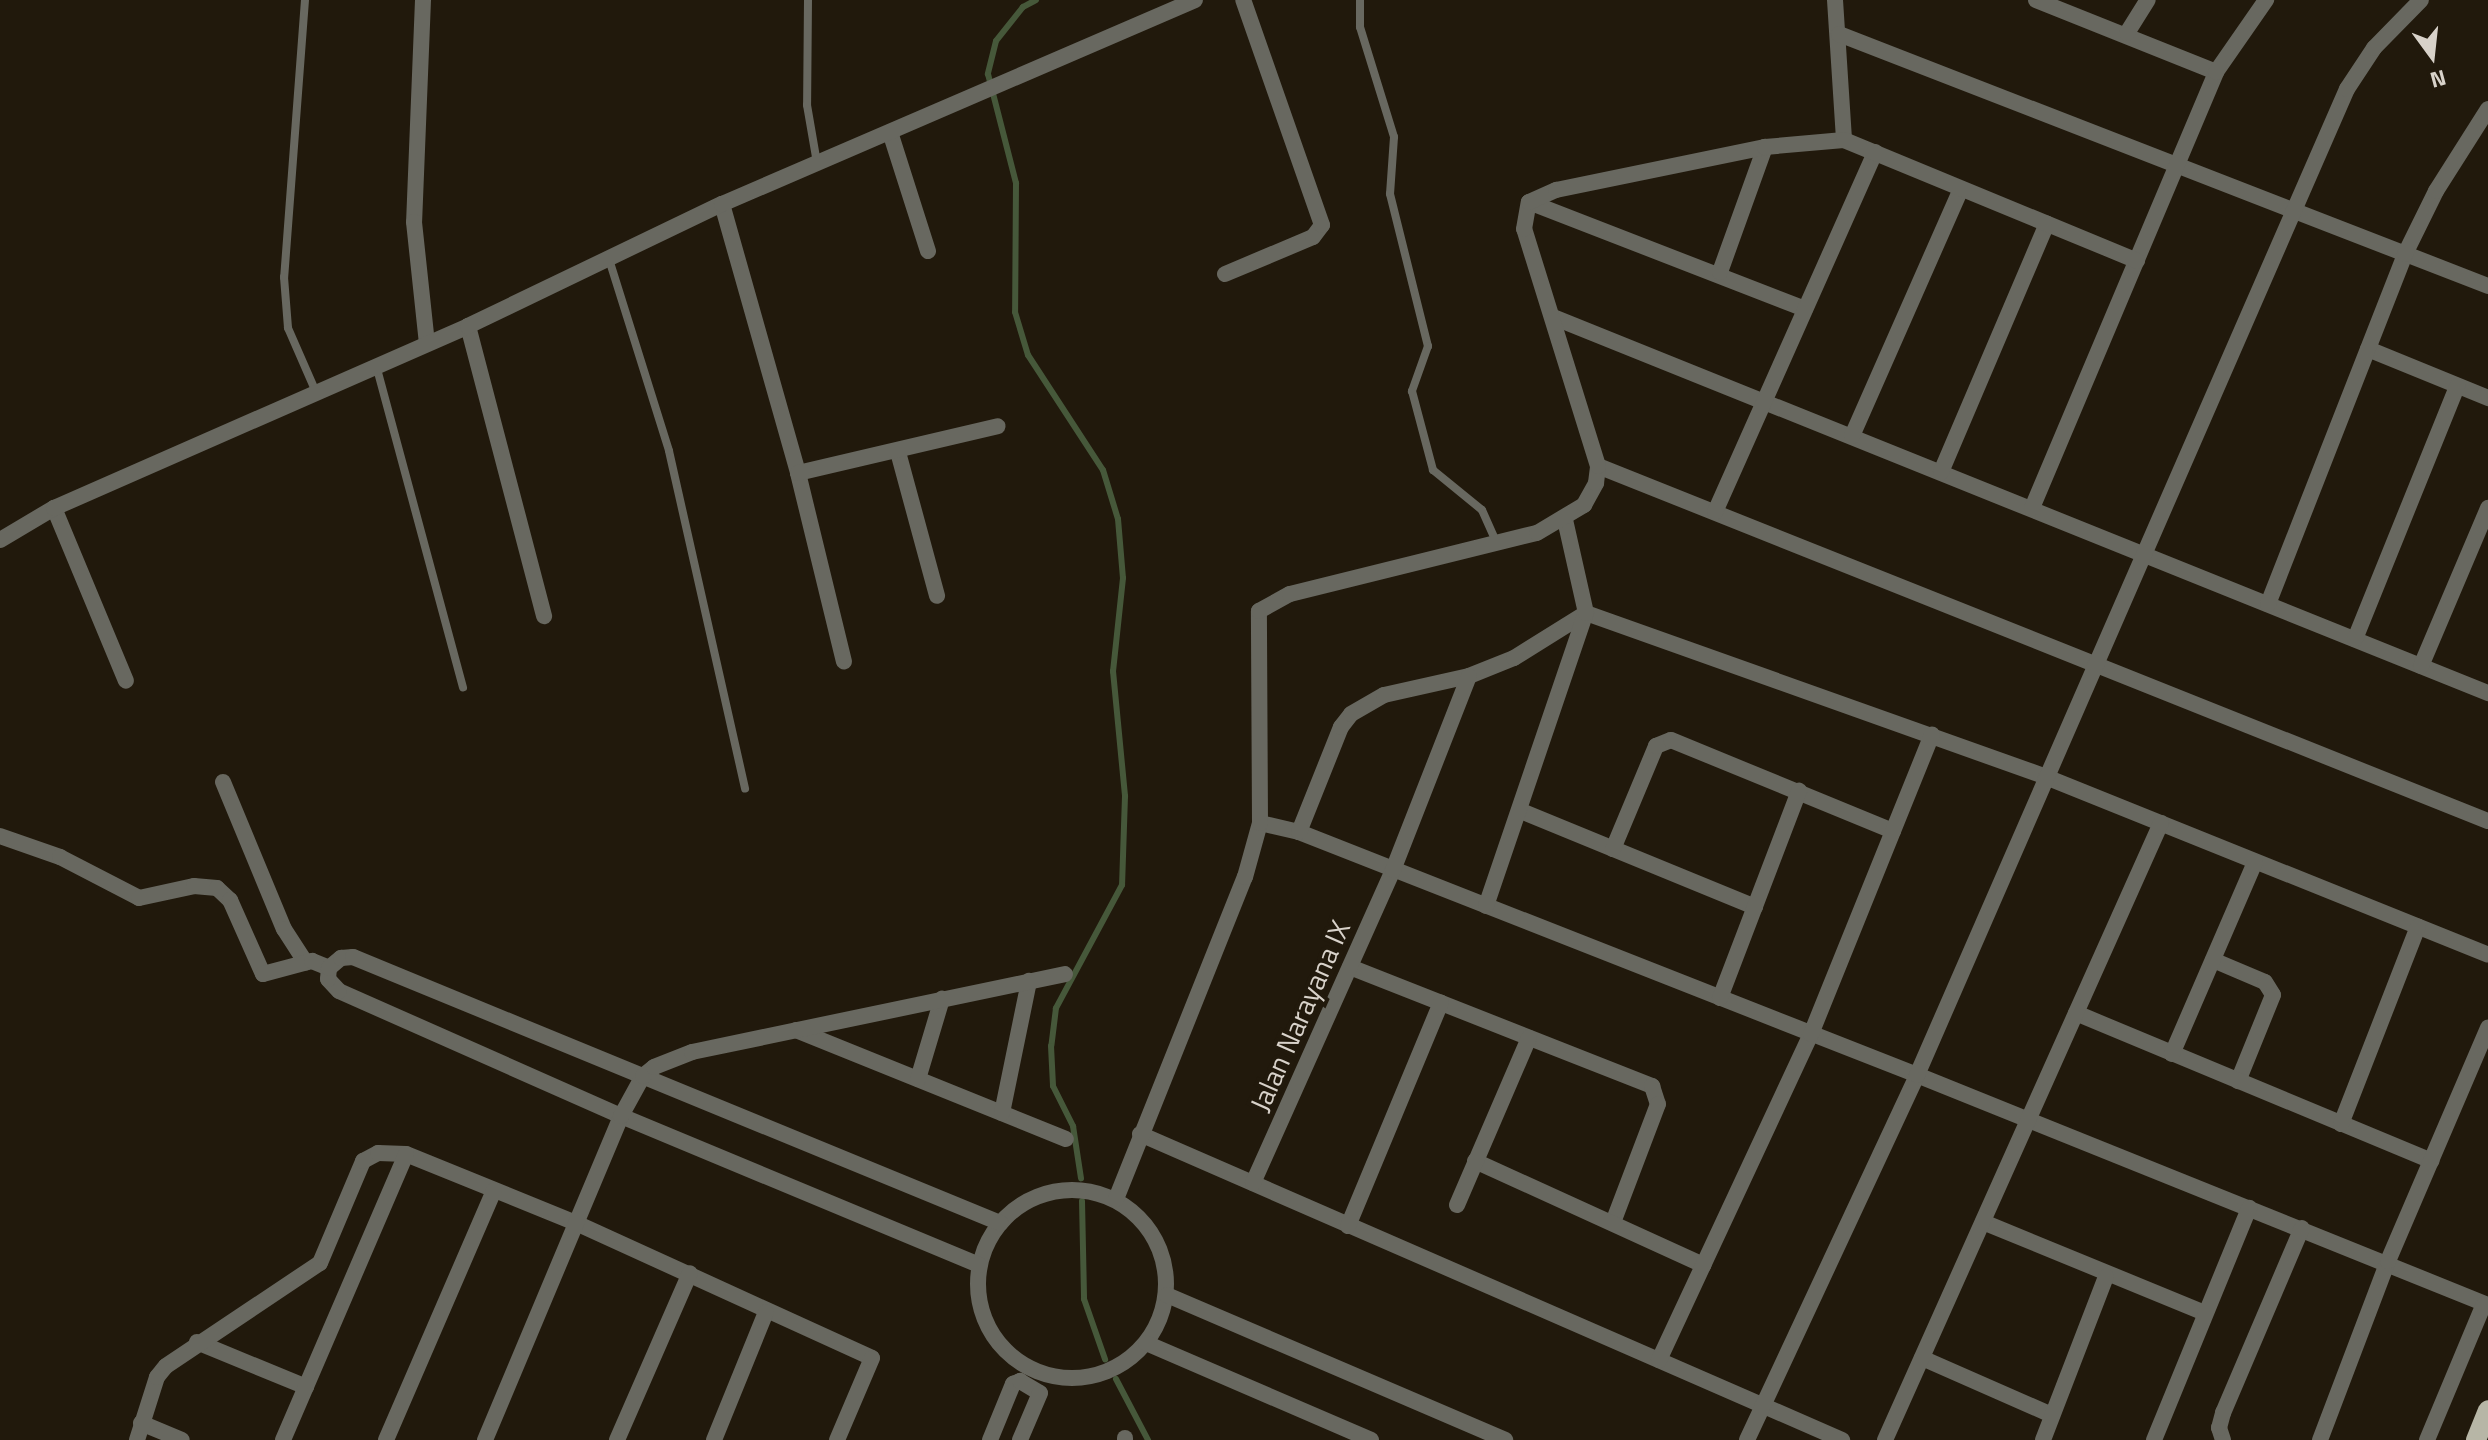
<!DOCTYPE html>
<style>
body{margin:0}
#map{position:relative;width:2488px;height:1440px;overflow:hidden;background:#21190c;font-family:"Titillium Web",sans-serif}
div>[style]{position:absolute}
.stream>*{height:6px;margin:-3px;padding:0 3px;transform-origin:3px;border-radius:3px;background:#46583a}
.service>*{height:8px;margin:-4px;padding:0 4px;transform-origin:4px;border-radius:4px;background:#686860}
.minor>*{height:16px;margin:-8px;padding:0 8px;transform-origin:8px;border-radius:8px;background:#686860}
.minor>.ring{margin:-8px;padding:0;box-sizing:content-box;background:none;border:16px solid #686860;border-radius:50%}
.tertiary>*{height:16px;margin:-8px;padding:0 8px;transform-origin:8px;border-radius:8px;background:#686860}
.primary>*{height:20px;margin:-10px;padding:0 10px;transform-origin:10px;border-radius:10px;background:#b7b6a6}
span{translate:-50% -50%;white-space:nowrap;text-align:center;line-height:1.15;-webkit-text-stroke:8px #21190c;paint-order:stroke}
.street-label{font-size:28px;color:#d8d2ca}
.north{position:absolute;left:2392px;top:16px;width:80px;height:80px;-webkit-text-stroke:6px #21190c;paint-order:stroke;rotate:165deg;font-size:22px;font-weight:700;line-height:32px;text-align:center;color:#d8d2ca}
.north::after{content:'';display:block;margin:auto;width:28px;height:36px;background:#d8d2ca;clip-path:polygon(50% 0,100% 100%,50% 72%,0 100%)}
</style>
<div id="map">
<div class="stream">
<i style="left:1036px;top:0;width:15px;rotate:152deg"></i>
<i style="left:1023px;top:7px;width:43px;rotate:128.5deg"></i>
<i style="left:996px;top:41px;width:34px;rotate:104deg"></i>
<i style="left:988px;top:74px;width:113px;rotate:75.6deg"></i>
<i style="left:1016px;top:183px;width:129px;rotate:90.4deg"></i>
<i style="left:1015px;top:312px;width:45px;rotate:73.2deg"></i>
<i style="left:1028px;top:355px;width:137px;rotate:56.9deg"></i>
<i style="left:1103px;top:470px;width:51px;rotate:73deg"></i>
<i style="left:1118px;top:519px;width:59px;rotate:85.2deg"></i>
<i style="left:1123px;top:578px;width:94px;rotate:96.1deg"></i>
<i style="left:1113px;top:671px;width:126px;rotate:84.5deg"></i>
<i style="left:1125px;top:796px;width:89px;rotate:91.9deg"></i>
<i style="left:1122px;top:885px;width:140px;rotate:118.2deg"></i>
<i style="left:1056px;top:1008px;width:38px;rotate:97deg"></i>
<i style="left:1051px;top:1046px;width:40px;rotate:87.1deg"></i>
<i style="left:1053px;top:1086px;width:45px;rotate:63.4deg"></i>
<i style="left:1073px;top:1126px;width:53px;rotate:81.3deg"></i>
<i style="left:1082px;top:1201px;width:98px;rotate:88.8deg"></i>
<i style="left:1084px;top:1299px;width:64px;rotate:70.7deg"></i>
<i style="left:1116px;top:1379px;width:69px;rotate:62.3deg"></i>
</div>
<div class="service">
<i style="left:305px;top:0;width:278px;rotate:94.3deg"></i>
<i style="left:284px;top:277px;width:51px;rotate:85.5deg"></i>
<i style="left:288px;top:328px;width:70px;rotate:66.4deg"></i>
<i style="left:808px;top:0;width:105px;rotate:90.5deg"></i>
<i style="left:807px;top:105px;width:59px;rotate:80.2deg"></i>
<i style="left:1360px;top:0;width:27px;rotate:90deg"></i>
<i style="left:1360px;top:27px;width:115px;rotate:72.8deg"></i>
<i style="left:1394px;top:137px;width:57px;rotate:94deg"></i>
<i style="left:1390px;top:194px;width:157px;rotate:76deg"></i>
<i style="left:1428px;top:346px;width:48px;rotate:109.6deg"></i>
<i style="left:1412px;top:391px;width:82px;rotate:75.1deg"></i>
<i style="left:1433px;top:470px;width:63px;rotate:39.2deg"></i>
<i style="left:1482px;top:510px;width:36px;rotate:66deg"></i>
<i style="left:608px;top:256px;width:204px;rotate:72.6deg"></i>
<i style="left:669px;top:451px;width:346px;rotate:77.3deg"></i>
<i style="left:376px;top:365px;width:334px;rotate:74.9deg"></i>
</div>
<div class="minor">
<i style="left:423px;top:0;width:222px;rotate:92.3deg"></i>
<i style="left:414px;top:222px;width:122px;rotate:83.9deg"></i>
<i style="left:1835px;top:0;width:140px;rotate:86.3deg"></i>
<i style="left:2036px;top:0;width:194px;rotate:21.8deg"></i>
<i style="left:2127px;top:33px;width:39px;rotate:-58deg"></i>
<i style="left:1839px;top:34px;width:696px;rotate:21.22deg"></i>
<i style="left:890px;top:132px;width:125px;rotate:72.3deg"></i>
<i style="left:1529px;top:202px;width:296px;rotate:21.2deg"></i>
<i style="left:722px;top:204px;width:280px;rotate:74.2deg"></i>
<i style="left:798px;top:473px;width:194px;rotate:76.3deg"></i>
<i style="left:1720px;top:272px;width:133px;rotate:-70.2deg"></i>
<i style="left:1225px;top:274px;width:95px;rotate:-22.8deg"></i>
<i style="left:1313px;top:237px;width:15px;rotate:-53deg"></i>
<i style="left:1322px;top:225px;width:238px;rotate:-109.3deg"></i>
<i style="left:1553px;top:317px;width:1008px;rotate:21.91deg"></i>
<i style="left:468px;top:326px;width:300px;rotate:75.3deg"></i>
<i style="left:2368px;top:349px;width:130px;rotate:22.2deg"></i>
<i style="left:1852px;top:436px;width:270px;rotate:-66.2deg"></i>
<i style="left:898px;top:452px;width:149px;rotate:74.8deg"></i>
<i style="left:1598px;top:466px;width:958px;rotate:21.75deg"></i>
<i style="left:1941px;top:472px;width:270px;rotate:-66.9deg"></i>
<i style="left:798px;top:473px;width:205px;rotate:-13.2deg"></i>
<i style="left:54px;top:508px;width:187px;rotate:67.4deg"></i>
<i style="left:2032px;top:508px;width:473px;rotate:-67.1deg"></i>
<i style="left:2216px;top:72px;width:88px;rotate:-55.2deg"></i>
<i style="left:1715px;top:512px;width:394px;rotate:-66deg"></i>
<i style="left:2268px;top:604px;width:376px;rotate:-68.6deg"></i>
<i style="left:2405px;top:254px;width:70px;rotate:-63.8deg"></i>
<i style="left:2436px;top:191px;width:97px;rotate:-57.6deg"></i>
<i style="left:1586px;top:613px;width:488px;rotate:19.6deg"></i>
<i style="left:2046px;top:777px;width:476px;rotate:21.9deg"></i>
<i style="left:2355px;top:639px;width:273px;rotate:-68deg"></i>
<i style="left:2421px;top:666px;width:172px;rotate:-67deg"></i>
<i style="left:223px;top:782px;width:159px;rotate:67.5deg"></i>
<i style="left:284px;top:929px;width:40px;rotate:57.1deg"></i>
<i style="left:1521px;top:811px;width:253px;rotate:22.3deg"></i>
<i style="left:1260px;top:823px;width:40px;rotate:13deg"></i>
<i style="left:1299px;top:832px;width:664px;rotate:21.46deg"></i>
<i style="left:1917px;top:1075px;width:616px;rotate:21.94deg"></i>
<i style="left:1299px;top:832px;width:113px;rotate:-68.2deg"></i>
<i style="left:1341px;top:727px;width:16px;rotate:-52deg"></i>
<i style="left:1351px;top:714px;width:38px;rotate:-30deg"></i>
<i style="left:1384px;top:695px;width:87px;rotate:-12.6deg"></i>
<i style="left:1469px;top:676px;width:48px;rotate:-21.8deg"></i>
<i style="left:1514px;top:658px;width:85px;rotate:-32deg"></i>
<i style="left:0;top:836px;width:64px;rotate:19.3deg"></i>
<i style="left:60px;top:857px;width:89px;rotate:27.4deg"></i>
<i style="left:139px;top:898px;width:56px;rotate:-12.3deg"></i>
<i style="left:194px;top:886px;width:23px;rotate:5deg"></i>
<i style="left:217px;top:888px;width:18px;rotate:43deg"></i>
<i style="left:230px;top:900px;width:81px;rotate:66deg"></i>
<i style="left:263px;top:974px;width:51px;rotate:-14.9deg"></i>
<i style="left:312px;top:961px;width:18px;rotate:22deg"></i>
<i style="left:1613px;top:849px;width:112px;rotate:-67.3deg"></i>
<i style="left:1656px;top:746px;width:16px;rotate:-22deg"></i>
<i style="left:1671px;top:740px;width:240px;rotate:22.3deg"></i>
<i style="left:1486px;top:906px;width:310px;rotate:-71.2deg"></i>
<i style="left:1586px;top:613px;width:95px;rotate:-102.7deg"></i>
<i style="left:2213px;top:960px;width:56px;rotate:22.9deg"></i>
<i style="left:2265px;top:982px;width:15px;rotate:58deg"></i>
<i style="left:2273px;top:995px;width:93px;rotate:112.1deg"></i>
<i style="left:1350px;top:967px;width:325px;rotate:21.5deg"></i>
<i style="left:1652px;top:1086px;width:19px;rotate:72deg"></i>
<i style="left:1658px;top:1104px;width:124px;rotate:110.8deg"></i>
<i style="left:1720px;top:998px;width:222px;rotate:-69.1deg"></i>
<i style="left:2076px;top:1013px;width:385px;rotate:22.6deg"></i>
<i style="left:796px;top:1030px;width:291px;rotate:22deg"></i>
<i style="left:2172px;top:1054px;width:209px;rotate:-66.6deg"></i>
<i style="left:918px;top:1079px;width:84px;rotate:-73.3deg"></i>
<i style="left:1002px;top:1113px;width:135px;rotate:-78.4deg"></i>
<i style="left:2341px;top:1124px;width:212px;rotate:-68.7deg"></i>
<i style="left:1140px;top:1134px;width:766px;rotate:23.55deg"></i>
<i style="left:1475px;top:1161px;width:251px;rotate:24.5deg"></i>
<i style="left:1253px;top:1183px;width:343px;rotate:-65.9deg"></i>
<i style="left:1393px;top:870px;width:208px;rotate:-68.6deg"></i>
<i class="ring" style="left:978px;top:1190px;width:172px;height:172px"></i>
<i style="left:1116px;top:1199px;width:347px;rotate:-68.2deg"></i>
<i style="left:1245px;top:877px;width:56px;rotate:-74.5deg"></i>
<i style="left:1260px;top:823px;width:212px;rotate:-90.3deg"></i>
<i style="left:1259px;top:611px;width:35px;rotate:-29deg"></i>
<i style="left:1290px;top:594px;width:254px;rotate:-13.9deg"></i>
<i style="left:1537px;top:533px;width:55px;rotate:-30.8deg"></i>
<i style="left:1584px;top:505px;width:25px;rotate:-61deg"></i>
<i style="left:1596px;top:483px;width:17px;rotate:-83deg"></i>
<i style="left:1598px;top:466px;width:248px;rotate:-107.3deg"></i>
<i style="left:1524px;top:229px;width:27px;rotate:-80deg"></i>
<i style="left:1529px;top:202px;width:30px;rotate:-24deg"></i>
<i style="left:1556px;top:190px;width:213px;rotate:-11.6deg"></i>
<i style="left:1765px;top:147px;width:79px;rotate:-5.1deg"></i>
<i style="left:1844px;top:140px;width:317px;rotate:22.4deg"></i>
<i style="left:1457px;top:1205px;width:182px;rotate:-66.7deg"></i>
<i style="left:1983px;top:1222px;width:240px;rotate:22.3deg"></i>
<i style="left:1348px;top:1226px;width:242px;rotate:-67.4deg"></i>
<i style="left:979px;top:1265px;width:388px;rotate:-157.4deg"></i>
<i style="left:621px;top:1116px;width:308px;rotate:-156.1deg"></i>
<i style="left:339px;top:991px;width:16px;rotate:-133deg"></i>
<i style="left:328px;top:979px;width:11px;rotate:-85deg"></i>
<i style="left:329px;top:968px;width:16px;rotate:-40deg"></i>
<i style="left:341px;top:958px;width:12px;rotate:-5deg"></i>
<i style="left:353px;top:957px;width:700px;rotate:22.35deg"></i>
<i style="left:1167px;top:1295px;width:368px;rotate:23.2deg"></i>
<i style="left:197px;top:1342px;width:118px;rotate:22.4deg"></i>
<i style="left:1146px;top:1343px;width:245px;rotate:23.3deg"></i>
<i style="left:1922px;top:1358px;width:142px;rotate:23.7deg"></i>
<i style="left:1659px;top:1360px;width:360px;rotate:-65deg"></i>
<i style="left:1811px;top:1034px;width:323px;rotate:-68deg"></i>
<i style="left:141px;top:1423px;width:44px;rotate:22.5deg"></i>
<i style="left:137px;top:1440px;width:66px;rotate:-72.4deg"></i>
<i style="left:157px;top:1377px;width:14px;rotate:-51deg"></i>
<i style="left:166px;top:1366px;width:185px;rotate:-33.8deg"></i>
<i style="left:320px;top:1263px;width:111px;rotate:-67.1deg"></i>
<i style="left:363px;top:1161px;width:17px;rotate:-28deg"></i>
<i style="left:378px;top:1153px;width:28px;rotate:2deg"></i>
<i style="left:406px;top:1154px;width:183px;rotate:22.1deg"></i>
<i style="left:576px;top:1223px;width:325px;rotate:24.5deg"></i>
<i style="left:872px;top:1358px;width:89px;rotate:113.1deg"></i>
<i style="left:283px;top:1440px;width:311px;rotate:-66.7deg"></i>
<i style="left:386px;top:1440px;width:272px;rotate:-66.6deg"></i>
<i style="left:485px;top:1440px;width:351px;rotate:-67.2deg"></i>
<i style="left:621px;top:1116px;width:46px;rotate:-61.2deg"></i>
<i style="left:643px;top:1076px;width:14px;rotate:-39deg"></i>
<i style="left:654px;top:1067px;width:41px;rotate:-21.5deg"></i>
<i style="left:692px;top:1052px;width:381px;rotate:-11.8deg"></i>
<i style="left:617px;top:1440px;width:182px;rotate:-66.4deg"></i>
<i style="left:714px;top:1440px;width:138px;rotate:-67.9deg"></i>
<i style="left:990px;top:1440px;width:61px;rotate:-67.7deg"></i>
<i style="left:1013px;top:1384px;width:8px;rotate:-23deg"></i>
<i style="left:1020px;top:1381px;width:23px;rotate:31deg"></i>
<i style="left:1040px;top:1393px;width:51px;rotate:113.1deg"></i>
<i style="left:1125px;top:1440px;width:2px;rotate:-90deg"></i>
<i style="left:1747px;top:1440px;width:403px;rotate:-65deg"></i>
<i style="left:1917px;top:1075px;width:1076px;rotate:-66.44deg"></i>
<i style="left:2347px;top:89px;width:49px;rotate:-56.6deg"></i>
<i style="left:2374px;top:48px;width:67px;rotate:-45.6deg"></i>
<i style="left:1885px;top:1440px;width:676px;rotate:-65.9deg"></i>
<i style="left:2043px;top:1440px;width:175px;rotate:-68.9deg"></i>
<i style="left:2154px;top:1440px;width:251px;rotate:-67.7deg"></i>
<i style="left:2223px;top:1440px;width:13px;rotate:-108deg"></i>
<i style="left:2219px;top:1428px;width:16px;rotate:-75deg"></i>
<i style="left:2223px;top:1413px;width:201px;rotate:-66.9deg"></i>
<i style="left:2320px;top:1440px;width:191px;rotate:-69.2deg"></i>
<i style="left:2388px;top:1261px;width:254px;rotate:-66.8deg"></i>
<i style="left:2427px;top:1440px;width:147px;rotate:-67.3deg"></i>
</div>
<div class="tertiary">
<i style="left:0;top:540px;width:63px;rotate:-30.7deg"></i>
<i style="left:54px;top:508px;width:452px;rotate:-23.7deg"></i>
<i style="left:468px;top:326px;width:282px;rotate:-25.7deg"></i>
<i style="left:722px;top:204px;width:515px;rotate:-23.33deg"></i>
</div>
<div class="primary">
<i style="left:2476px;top:1440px;width:32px;rotate:-68deg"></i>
</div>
<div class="street-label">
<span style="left:1300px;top:1016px;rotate:-66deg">Jalan Narayana IX</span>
</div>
<div class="north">N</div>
</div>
